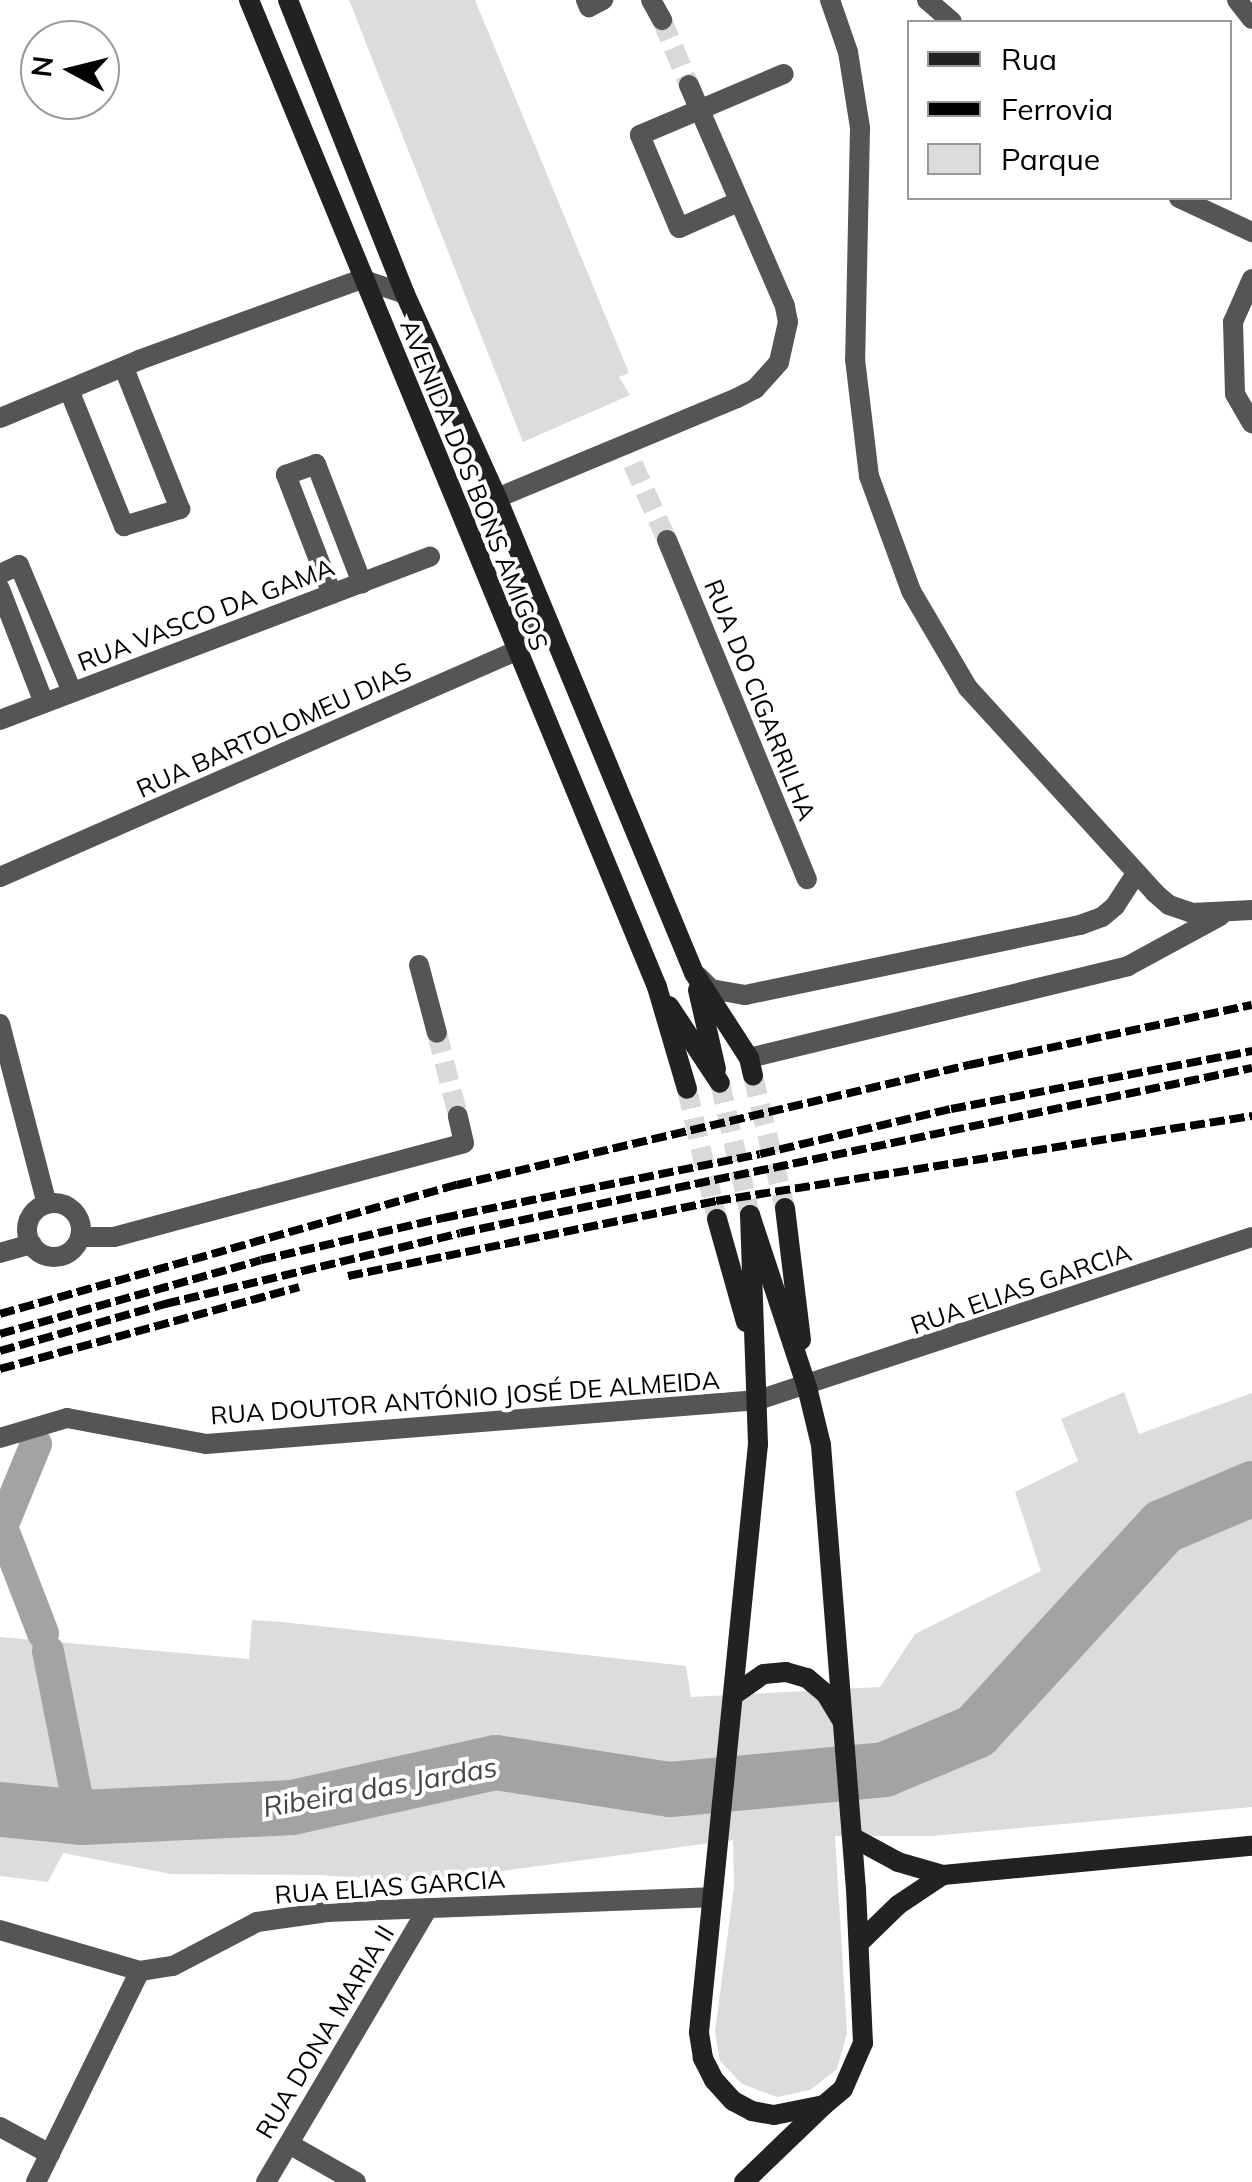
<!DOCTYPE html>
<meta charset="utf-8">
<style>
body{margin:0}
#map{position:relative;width:1252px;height:2182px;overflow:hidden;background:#fff;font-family:Mulish,sans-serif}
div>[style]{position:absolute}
.green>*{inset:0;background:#dcdcdc}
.canal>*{height:32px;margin:-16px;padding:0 16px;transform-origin:16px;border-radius:16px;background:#a3a3a3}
.river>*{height:55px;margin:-27.5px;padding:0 27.5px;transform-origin:27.5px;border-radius:27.5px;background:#a3a3a3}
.street-tunnel>*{height:20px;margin-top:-10px;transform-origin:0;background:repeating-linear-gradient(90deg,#d9d9d9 0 20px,transparent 0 30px)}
.secondary-tunnel>*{height:20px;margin-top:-10px;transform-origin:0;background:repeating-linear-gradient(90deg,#d9d9d9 0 20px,transparent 0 30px)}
.street>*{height:20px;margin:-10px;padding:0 10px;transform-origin:10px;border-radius:10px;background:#555}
.street>.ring{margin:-10px;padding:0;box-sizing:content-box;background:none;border:20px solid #555;border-radius:50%}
.secondary>*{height:20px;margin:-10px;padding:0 10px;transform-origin:10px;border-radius:10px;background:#222}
.rail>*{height:8px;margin-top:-4px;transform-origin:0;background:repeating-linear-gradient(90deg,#000 0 15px,transparent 0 20px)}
span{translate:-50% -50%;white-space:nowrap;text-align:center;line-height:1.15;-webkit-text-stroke:8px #fff;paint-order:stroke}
.street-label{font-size:25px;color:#000}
.water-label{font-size:28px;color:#444;font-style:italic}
.legend{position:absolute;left:907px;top:20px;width:325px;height:180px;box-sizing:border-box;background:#fff;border:2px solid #999;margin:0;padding:12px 18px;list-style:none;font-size:30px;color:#000}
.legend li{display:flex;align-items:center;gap:20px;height:50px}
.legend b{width:50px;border:2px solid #999}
.north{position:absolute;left:20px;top:20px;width:100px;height:100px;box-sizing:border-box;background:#fff;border:2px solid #999;border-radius:50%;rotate:277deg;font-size:28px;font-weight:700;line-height:40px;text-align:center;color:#000}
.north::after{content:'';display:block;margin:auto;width:35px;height:45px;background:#000;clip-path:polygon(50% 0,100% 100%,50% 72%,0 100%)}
</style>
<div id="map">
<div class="green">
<i style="clip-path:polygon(349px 0,475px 0,629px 373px,619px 377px,630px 395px,523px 442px)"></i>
<i style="clip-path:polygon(1124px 1392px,1139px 1434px,1252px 1393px,1252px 1807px,931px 1836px,835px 1836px,847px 2033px,837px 2069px,810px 2090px,777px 2097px,742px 2084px,720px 2061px,715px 2032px,734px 1886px,733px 1840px,419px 1882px,320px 1875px,171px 1874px,63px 1853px,48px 1882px,0 1876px,0 1637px,249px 1659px,252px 1620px,282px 1622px,686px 1666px,691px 1697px,880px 1687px,915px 1634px,1041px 1571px,1015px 1492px,1078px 1461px,1061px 1419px)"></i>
</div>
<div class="canal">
<i style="left:36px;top:1444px;width:90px;rotate:112.3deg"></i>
<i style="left:2px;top:1527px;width:114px;rotate:68.9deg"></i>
<i style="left:48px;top:1651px;width:169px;rotate:78.8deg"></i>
</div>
<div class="river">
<i style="left:0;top:1809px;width:81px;rotate:5.6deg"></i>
<i style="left:81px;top:1817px;width:211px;rotate:-2.7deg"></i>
<i style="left:292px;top:1807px;width:208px;rotate:-12.5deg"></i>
<i style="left:495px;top:1762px;width:177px;rotate:8.8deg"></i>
<i style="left:670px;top:1789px;width:215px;rotate:-5.3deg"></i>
<i style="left:884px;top:1769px;width:99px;rotate:-22.7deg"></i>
<i style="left:975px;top:1731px;width:278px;rotate:-47.5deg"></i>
<i style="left:1163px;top:1526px;width:97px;rotate:-23.1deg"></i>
</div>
<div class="street-tunnel">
<i style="left:662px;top:20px;width:70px;rotate:67.4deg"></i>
<i style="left:633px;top:464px;width:83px;rotate:65.9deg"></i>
<i style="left:437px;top:1033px;width:86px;rotate:75.8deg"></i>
</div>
<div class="secondary-tunnel">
<i style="left:753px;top:1076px;width:136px;rotate:76.4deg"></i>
<i style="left:720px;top:1083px;width:135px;rotate:77.2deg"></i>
<i style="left:687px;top:1089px;width:133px;rotate:77deg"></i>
</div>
<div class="street">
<i style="left:586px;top:0;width:8px;rotate:67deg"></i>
<i style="left:589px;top:7px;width:16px;rotate:-27deg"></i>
<i style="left:651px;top:0;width:23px;rotate:61deg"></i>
<i style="left:830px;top:0;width:55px;rotate:70.9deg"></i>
<i style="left:848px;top:52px;width:77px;rotate:81deg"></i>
<i style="left:860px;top:128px;width:231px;rotate:91.2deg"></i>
<i style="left:855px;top:359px;width:118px;rotate:83.2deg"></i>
<i style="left:869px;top:476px;width:122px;rotate:69.9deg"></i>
<i style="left:911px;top:591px;width:113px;rotate:59.6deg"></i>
<i style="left:968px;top:688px;width:277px;rotate:47.6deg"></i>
<i style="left:1155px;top:893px;width:18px;rotate:41deg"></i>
<i style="left:1169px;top:905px;width:24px;rotate:19deg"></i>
<i style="left:1192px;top:913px;width:60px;rotate:-2.9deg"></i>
<i style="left:927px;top:0;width:33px;rotate:41deg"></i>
<i style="left:1237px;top:0;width:24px;rotate:52deg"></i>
<i style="left:1179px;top:198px;width:81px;rotate:25deg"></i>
<i style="left:738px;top:202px;width:64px;rotate:156.2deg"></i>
<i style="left:679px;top:228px;width:101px;rotate:-112.8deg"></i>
<i style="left:640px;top:135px;width:156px;rotate:-23deg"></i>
<i style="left:1252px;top:279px;width:47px;rotate:113.8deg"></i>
<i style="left:1233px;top:322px;width:72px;rotate:88.4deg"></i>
<i style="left:1235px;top:394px;width:34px;rotate:60deg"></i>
<i style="left:69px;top:390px;width:147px;rotate:68deg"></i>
<i style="left:124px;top:526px;width:59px;rotate:-16.9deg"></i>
<i style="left:180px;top:509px;width:152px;rotate:-111.7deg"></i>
<i style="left:0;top:418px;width:151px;rotate:-22.6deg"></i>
<i style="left:139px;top:360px;width:236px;rotate:-20deg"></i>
<i style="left:361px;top:279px;width:46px;rotate:18.8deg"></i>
<i style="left:497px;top:498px;width:260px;rotate:-22.6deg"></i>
<i style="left:737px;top:398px;width:20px;rotate:-27deg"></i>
<i style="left:755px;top:389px;width:36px;rotate:-48deg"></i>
<i style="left:779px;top:362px;width:41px;rotate:-77.3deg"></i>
<i style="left:788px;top:322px;width:16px;rotate:-101deg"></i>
<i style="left:785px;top:306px;width:241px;rotate:-113.5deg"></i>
<i style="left:667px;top:540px;width:367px;rotate:67.6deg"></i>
<i style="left:0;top:574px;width:21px;rotate:-25deg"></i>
<i style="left:19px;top:565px;width:138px;rotate:67.3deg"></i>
<i style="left:0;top:589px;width:122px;rotate:68.9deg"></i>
<i style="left:332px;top:594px;width:128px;rotate:-111.1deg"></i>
<i style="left:286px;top:475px;width:32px;rotate:-20deg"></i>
<i style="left:316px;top:464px;width:128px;rotate:68.9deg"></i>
<i style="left:0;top:720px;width:460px;rotate:-20.8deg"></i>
<i style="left:0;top:877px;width:563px;rotate:-23.65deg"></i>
<i style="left:516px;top:651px;width:57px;rotate:-68.4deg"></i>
<i style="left:419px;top:965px;width:70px;rotate:75.2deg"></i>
<i style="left:698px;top:976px;width:18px;rotate:45deg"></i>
<i style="left:711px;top:989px;width:35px;rotate:10deg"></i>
<i style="left:745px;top:995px;width:342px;rotate:-11.8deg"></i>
<i style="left:1080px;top:925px;width:23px;rotate:-20deg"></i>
<i style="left:1102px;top:917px;width:17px;rotate:-40deg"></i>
<i style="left:1115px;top:906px;width:37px;rotate:-57deg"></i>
<i style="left:0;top:1024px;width:186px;rotate:75.4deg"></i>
<i style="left:749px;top:1058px;width:390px;rotate:-13.6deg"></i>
<i style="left:1128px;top:966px;width:105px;rotate:-28.5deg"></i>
<i class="ring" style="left:27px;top:1203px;width:34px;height:34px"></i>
<i style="left:80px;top:1237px;width:34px"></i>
<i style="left:114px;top:1237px;width:362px;rotate:-15deg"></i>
<i style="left:464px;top:1143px;width:28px;rotate:-103deg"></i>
<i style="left:0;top:1253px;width:33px;rotate:-16deg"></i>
<i style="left:0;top:1438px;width:70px;rotate:-16.6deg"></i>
<i style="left:67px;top:1418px;width:141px;rotate:10.6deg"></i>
<i style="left:206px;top:1444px;width:554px;rotate:-4.56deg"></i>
<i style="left:758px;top:1400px;width:520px;rotate:-18.26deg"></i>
<i style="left:0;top:1930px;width:146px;rotate:16.3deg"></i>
<i style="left:140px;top:1971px;width:33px;rotate:-9deg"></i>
<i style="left:173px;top:1966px;width:95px;rotate:-27.6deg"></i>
<i style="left:257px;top:1922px;width:71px;rotate:-8.1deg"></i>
<i style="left:327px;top:1912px;width:383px;rotate:-2.2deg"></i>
<i style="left:0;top:2127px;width:57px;rotate:28.4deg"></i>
<i style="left:289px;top:2144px;width:77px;rotate:29.6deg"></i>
<i style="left:36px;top:2182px;width:235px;rotate:-63.8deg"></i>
<i style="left:266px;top:2182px;width:318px;rotate:-59.4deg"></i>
</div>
<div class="secondary">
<i style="left:249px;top:0;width:1068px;rotate:67.54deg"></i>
<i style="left:657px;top:987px;width:106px;rotate:73.6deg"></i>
<i style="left:288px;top:0;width:316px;rotate:68.3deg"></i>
<i style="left:405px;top:294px;width:224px;rotate:65.7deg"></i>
<i style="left:497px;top:498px;width:514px;rotate:67.47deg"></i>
<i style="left:694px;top:973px;width:101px;rotate:57.1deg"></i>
<i style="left:749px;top:1058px;width:18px;rotate:77deg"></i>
<i style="left:698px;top:990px;width:81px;rotate:77.2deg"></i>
<i style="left:669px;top:1006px;width:92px;rotate:56.5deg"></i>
<i style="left:785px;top:1208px;width:133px;rotate:83.1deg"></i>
<i style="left:750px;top:1215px;width:181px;rotate:71.7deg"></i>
<i style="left:807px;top:1387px;width:60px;rotate:76.4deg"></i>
<i style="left:821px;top:1445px;width:445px;rotate:85.5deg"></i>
<i style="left:856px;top:1889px;width:154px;rotate:87.4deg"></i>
<i style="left:863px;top:2043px;width:50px;rotate:113.5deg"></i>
<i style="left:843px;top:2089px;width:25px;rotate:140deg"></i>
<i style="left:824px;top:2105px;width:51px;rotate:168.7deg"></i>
<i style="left:774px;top:2115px;width:22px;rotate:-170deg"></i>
<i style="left:752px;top:2111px;width:21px;rotate:-152deg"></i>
<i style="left:733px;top:2101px;width:28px;rotate:-132deg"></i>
<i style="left:714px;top:2080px;width:25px;rotate:-117deg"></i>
<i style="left:703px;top:2058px;width:26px;rotate:-99deg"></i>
<i style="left:699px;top:2032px;width:591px;rotate:-84.27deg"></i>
<i style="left:758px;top:1444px;width:229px;rotate:-92deg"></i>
<i style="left:717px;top:1219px;width:107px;rotate:74.3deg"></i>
<i style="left:735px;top:1694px;width:35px;rotate:-35deg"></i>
<i style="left:764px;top:1674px;width:22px;rotate:-5deg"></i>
<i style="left:786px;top:1672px;width:22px;rotate:16deg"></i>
<i style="left:807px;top:1678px;width:25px;rotate:40deg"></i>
<i style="left:826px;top:1694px;width:29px;rotate:59deg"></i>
<i style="left:852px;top:1837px;width:52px;rotate:28.5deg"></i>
<i style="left:898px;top:1862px;width:47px;rotate:16.1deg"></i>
<i style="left:943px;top:1875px;width:310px;rotate:-5.4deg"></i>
<i style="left:860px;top:1942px;width:53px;rotate:-44.2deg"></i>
<i style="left:898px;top:1905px;width:54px;rotate:-33.7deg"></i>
<i style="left:744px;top:2182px;width:110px;rotate:-43.9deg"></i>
</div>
<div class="rail">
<i style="left:348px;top:1276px;width:376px;rotate:-11.5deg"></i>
<i style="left:716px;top:1201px;width:543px;rotate:-9.01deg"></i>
<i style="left:0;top:1314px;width:475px;rotate:-15.8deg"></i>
<i style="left:457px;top:1185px;width:526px;rotate:-13.19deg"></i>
<i style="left:969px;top:1065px;width:289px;rotate:-12deg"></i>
<i style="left:0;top:1334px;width:271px;rotate:-15.8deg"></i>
<i style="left:261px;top:1260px;width:187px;rotate:-13deg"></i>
<i style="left:443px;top:1218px;width:323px;rotate:-11.4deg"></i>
<i style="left:760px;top:1154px;width:196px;rotate:-13.3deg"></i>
<i style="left:951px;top:1109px;width:307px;rotate:-10.9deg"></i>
<i style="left:0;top:1351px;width:172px;rotate:-15.9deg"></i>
<i style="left:165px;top:1304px;width:303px;rotate:-13.5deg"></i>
<i style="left:460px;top:1233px;width:809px;rotate:-11.77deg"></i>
<i style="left:0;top:1369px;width:310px;rotate:-15.3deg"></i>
</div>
<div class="street-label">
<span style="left:474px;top:485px;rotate:68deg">AVENIDA DOS BONS AMIGOS</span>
<span style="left:206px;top:615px;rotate:-21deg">RUA VASCO DA GAMA</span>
<span style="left:760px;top:700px;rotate:68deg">RUA DO CIGARRILHA</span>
<span style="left:274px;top:730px;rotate:-24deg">RUA BARTOLOMEU DIAS</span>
<span style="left:1021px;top:1289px;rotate:-19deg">RUA ELIAS GARCIA</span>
<span style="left:465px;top:1398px;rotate:-4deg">RUA DOUTOR ANTÓNIO JOSÉ DE ALMEIDA</span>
<span style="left:390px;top:1887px;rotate:-4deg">RUA ELIAS GARCIA</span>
<span style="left:325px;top:2032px;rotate:-59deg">RUA DONA MARIA II</span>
</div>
<div class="water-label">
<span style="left:380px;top:1787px;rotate:-10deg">Ribeira das Jardas</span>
</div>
<ul class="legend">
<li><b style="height:12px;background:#222"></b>Rua</li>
<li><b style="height:12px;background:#000"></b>Ferrovia</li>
<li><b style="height:28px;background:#dcdcdc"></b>Parque</li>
</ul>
<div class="north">N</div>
</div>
